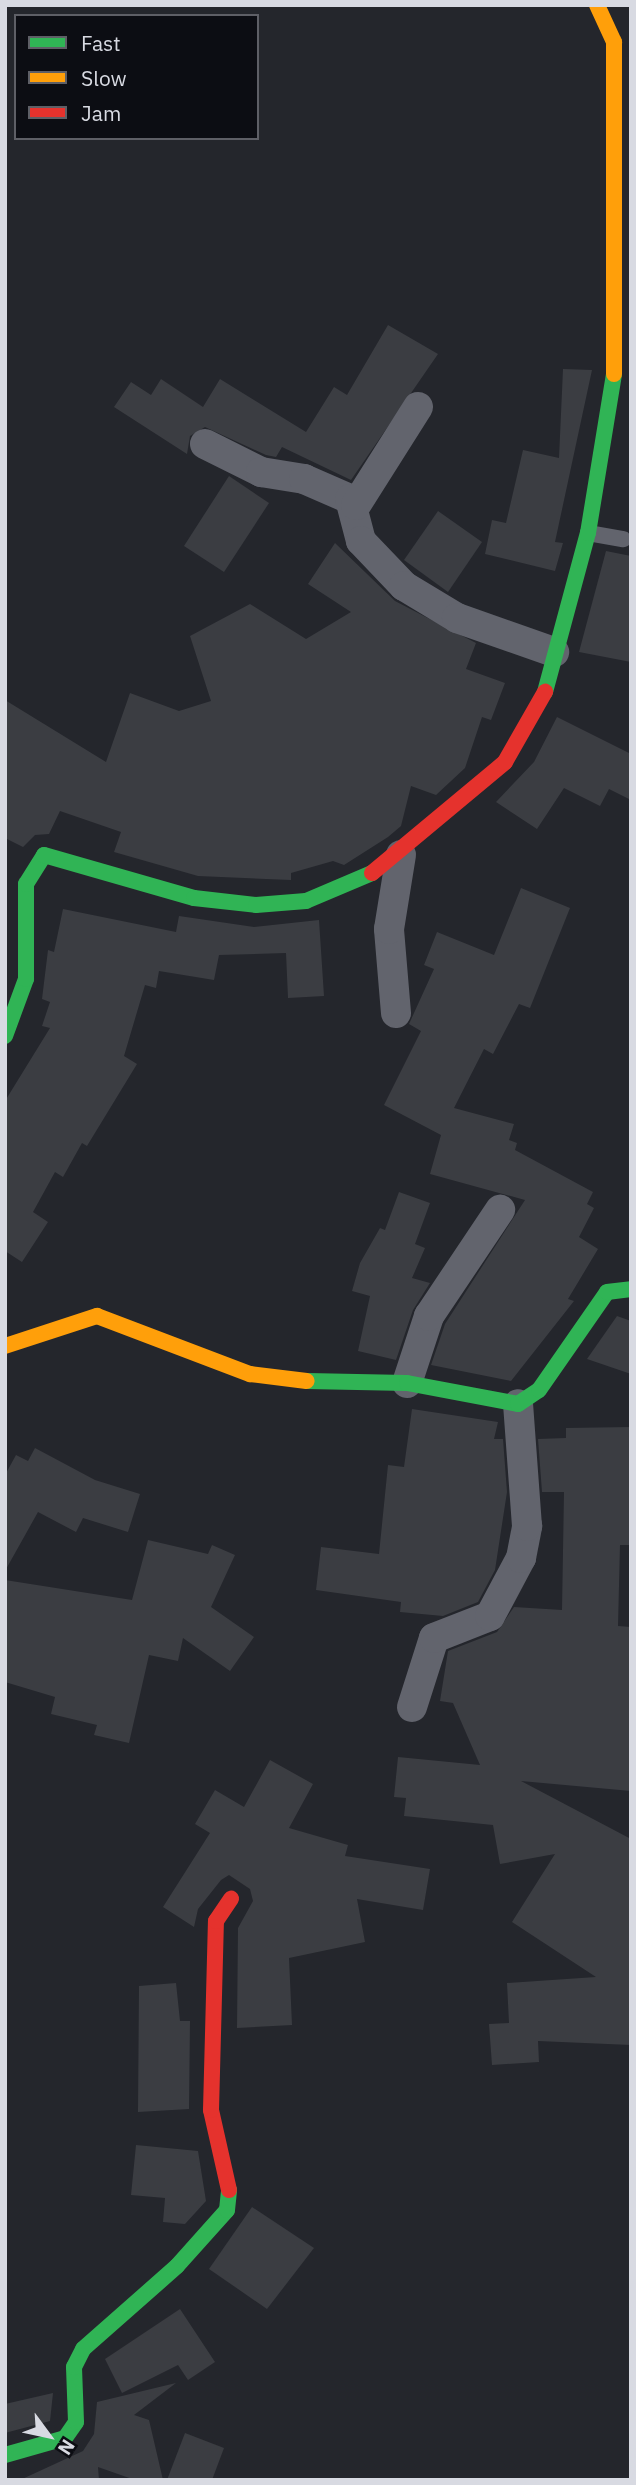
<!DOCTYPE html>
<style>
body{margin:0}
#map{position:relative;width:636px;height:2485px;overflow:hidden;background:#24262c;font-family:"IBM Plex Sans",sans-serif}
div>[style]{position:absolute}
.building>*{inset:0;background:#3b3d42}
.lane>*{height:16px;margin:-8px;padding:0 8px;transform-origin:8px;border-radius:8px;background:#62646d}
.street>*{height:30px;margin:-15px;padding:0 15px;transform-origin:15px;border-radius:15px;background:#62646d}
.fast>*{height:16px;margin:-8px;padding:0 8px;transform-origin:8px;border-radius:8px;background:#30b455}
.slow>*{height:16px;margin:-8px;padding:0 8px;transform-origin:8px;border-radius:8px;background:#ff9f0a}
.jam>*{height:16px;margin:-8px;padding:0 8px;transform-origin:8px;border-radius:8px;background:#e5322d}
span{translate:-50% -50%;white-space:nowrap;text-align:center;line-height:1.15;-webkit-text-stroke:5px #0c0d13;paint-order:stroke}
.frame{position:absolute;inset:0;border:7px solid #d8dae2;pointer-events:none}
.legend{position:absolute;left:14px;top:14px;width:245px;height:126px;box-sizing:border-box;background:#0c0d13;border:2px solid #5e5f66;margin:0;padding:9px 12px;list-style:none;font-size:21px;color:#d8dae2}
.legend li{display:flex;align-items:center;gap:14px;height:35px}
.legend b{width:35px;border:2px solid #5e5f66}
.north{position:absolute;left:14px;top:2401px;width:70px;height:70px;-webkit-text-stroke:5px #0c0d13;paint-order:stroke;rotate:123deg;font-size:19px;font-weight:700;line-height:28px;text-align:center;color:#d8dae2}
.north::after{content:'';display:block;margin:auto;width:24px;height:32px;background:#d8dae2;clip-path:polygon(50% 0,100% 100%,50% 72%,0 100%)}
</style>
<div id="map">
<div class="building">
<i style="clip-path:polygon(388px 325px,438px 354px,351px 480px,282px 447px,276px 457px,266px 455px,205px 427px,190px 436px,187px 454px,114px 407px,131px 382px,151px 395px,161px 379px,203px 407px,220px 379px,306px 432px,334px 387px,347px 395px)"></i>
<i style="clip-path:polygon(563px 369px,592px 370px,555px 542px,563px 543px,555px 571px,485px 554px,492px 520px,506px 523px,523px 450px,559px 458px)"></i>
<i style="clip-path:polygon(229px 476px,269px 503px,224px 572px,184px 546px)"></i>
<i style="clip-path:polygon(438px 511px,482px 542px,448px 592px,404px 560px)"></i>
<i style="clip-path:polygon(335px 543px,395px 601px,476px 643px,466px 669px,505px 683px,491px 720px,482px 717px,465px 768px,436px 795px,411px 786px,401px 826px,388px 837px,344px 865px,333px 861px,291px 873px,291px 880px,198px 876px,114px 852px,121px 832px,60px 811px,49px 834px,35px 835px,23px 847px,5px 838px,5px 700px,106px 762px,130px 693px,179px 711px,211px 701px,190px 636px,250px 604px,306px 639px,351px 612px,308px 584px)"></i>
<i style="clip-path:polygon(606px 551px,631px 556px,631px 662px,579px 652px)"></i>
<i style="clip-path:polygon(557px 717px,631px 754px,631px 800px,609px 789px,600px 806px,564px 788px,537px 829px,496px 802px,534px 762px)"></i>
<i style="clip-path:polygon(521px 888px,570px 908px,530px 1008px,519px 1004px,493px 1054px,484px 1049px,454px 1108px,514px 1124px,509px 1140px,517px 1143px,515px 1150px,593px 1192px,587px 1204px,594px 1208px,579px 1237px,598px 1249px,568px 1299px,574px 1301px,511px 1381px,431px 1365px,445px 1324px,525px 1200px,430px 1174px,441px 1135px,384px 1105px,421px 1031px,409px 1024px,434px 969px,424px 965px,437px 932px,494px 955px)"></i>
<i style="clip-path:polygon(63px 909px,176px 932px,179px 916px,254px 927px,319px 920px,324px 996px,288px 998px,286px 953px,219px 955px,214px 980px,159px 971px,156px 988px,145px 985px,124px 1056px,137px 1064px,87px 1146px,82px 1143px,63px 1177px,55px 1172px,33px 1212px,48px 1222px,22px 1262px,5px 1251px,5px 1101px,50px 1028px,42px 1026px,50px 1002px,42px 999px,48px 950px,54px 952px)"></i>
<i style="clip-path:polygon(399px 1192px,430px 1203px,415px 1244px,425px 1248px,412px 1278px,430px 1283px,413px 1310px,396px 1360px,358px 1351px,370px 1296px,352px 1291px,360px 1263px,380px 1228px,385px 1230px)"></i>
<i style="clip-path:polygon(617px 1316px,631px 1321px,631px 1374px,587px 1359px)"></i>
<i style="clip-path:polygon(412px 1409px,498px 1422px,494px 1439px,503px 1439px,507px 1492px,495px 1570px,478px 1602px,443px 1616px,400px 1612px,401px 1602px,316px 1590px,321px 1547px,379px 1554px,388px 1465px,404px 1467px)"></i>
<i style="clip-path:polygon(631px 1427px,631px 1545px,620px 1545px,618px 1626px,631px 1627px,631px 1791px,521px 1781px,631px 1839px,631px 2045px,538px 2041px,539px 2062px,492px 2065px,489px 2024px,509px 2023px,507px 1983px,596px 1977px,512px 1922px,555px 1854px,500px 1864px,493px 1825px,404px 1816px,406px 1798px,394px 1797px,398px 1757px,480px 1765px,453px 1703px,440px 1701px,448px 1651px,497px 1632px,514px 1607px,562px 1610px,564px 1492px,542px 1492px,538px 1439px,566px 1438px,566px 1428px)"></i>
<i style="clip-path:polygon(35px 1448px,95px 1480px,140px 1494px,128px 1532px,83px 1518px,76px 1532px,38px 1512px,5px 1571px,5px 1475px,16px 1455px,28px 1461px)"></i>
<i style="clip-path:polygon(148px 1540px,208px 1554px,212px 1545px,235px 1555px,211px 1607px,254px 1637px,230px 1671px,183px 1638px,178px 1661px,149px 1655px,129px 1743px,94px 1735px,97px 1725px,51px 1714px,55px 1697px,5px 1682px,5px 1580px,132px 1600px)"></i>
<i style="clip-path:polygon(270px 1760px,313px 1784px,289px 1828px,348px 1845px,345px 1856px,430px 1869px,423px 1910px,357px 1899px,365px 1942px,289px 1958px,292px 2025px,237px 2028px,238px 1928px,253px 1901px,250px 1889px,229px 1875px,221px 1880px,198px 1909px,194px 1927px,163px 1907px,210px 1833px,195px 1824px,215px 1790px,244px 1807px)"></i>
<i style="clip-path:polygon(176px 1983px,180px 2021px,190px 2021px,189px 2109px,138px 2112px,139px 1986px)"></i>
<i style="clip-path:polygon(136px 2145px,198px 2151px,206px 2201px,185px 2224px,163px 2222px,165px 2198px,131px 2195px)"></i>
<i style="clip-path:polygon(252px 2207px,314px 2248px,267px 2309px,209px 2269px)"></i>
<i style="clip-path:polygon(180px 2309px,215px 2362px,188px 2380px,178px 2365px,122px 2393px,105px 2359px)"></i>
<i style="clip-path:polygon(176px 2383px,134px 2415px,149px 2420px,163px 2480px,135px 2480px,98px 2467px,99px 2480px,20px 2480px,83px 2451px,94px 2434px,97px 2402px)"></i>
<i style="clip-path:polygon(53px 2393px,50px 2421px,5px 2433px,5px 2404px)"></i>
<i style="clip-path:polygon(185px 2433px,224px 2448px,212px 2480px,167px 2480px)"></i>
</div>
<div class="lane">
<i style="left:588px;top:533px;width:36px;rotate:10deg"></i>
</div>
<div class="street">
<i style="left:205px;top:444px;width:63px;rotate:26.6deg"></i>
<i style="left:261px;top:472px;width:44px;rotate:9.2deg"></i>
<i style="left:304px;top:479px;width:50px;rotate:23.5deg"></i>
<i style="left:350px;top:499px;width:43px;rotate:75.3deg"></i>
<i style="left:361px;top:541px;width:62px;rotate:46.3deg"></i>
<i style="left:404px;top:586px;width:62px;rotate:31.1deg"></i>
<i style="left:457px;top:618px;width:103px;rotate:19.3deg"></i>
<i style="left:356px;top:505px;width:116px;rotate:-57.7deg"></i>
<i style="left:396px;top:1013px;width:84px;rotate:-94.8deg"></i>
<i style="left:389px;top:929px;width:75px;rotate:-80.8deg"></i>
<i style="left:407px;top:1383px;width:71px;rotate:-71.8deg"></i>
<i style="left:429px;top:1316px;width:128px;rotate:-56.2deg"></i>
<i style="left:412px;top:1707px;width:72px;rotate:-72.3deg"></i>
<i style="left:434px;top:1638px;width:60px;rotate:-21.4deg"></i>
<i style="left:490px;top:1616px;width:66px;rotate:-61.9deg"></i>
<i style="left:521px;top:1558px;width:33px;rotate:-79deg"></i>
<i style="left:527px;top:1526px;width:122px;rotate:-94.2deg"></i>
</div>
<div class="fast">
<i style="left:545px;top:692px;width:165px;rotate:-74.9deg"></i>
<i style="left:588px;top:533px;width:161px;rotate:-80.7deg"></i>
<i style="left:5px;top:1036px;width:61px;rotate:-69.8deg"></i>
<i style="left:26px;top:979px;width:95px;rotate:-90deg"></i>
<i style="left:26px;top:884px;width:34px;rotate:-58deg"></i>
<i style="left:44px;top:855px;width:156px;rotate:16deg"></i>
<i style="left:194px;top:898px;width:62px;rotate:6.4deg"></i>
<i style="left:256px;top:905px;width:50px;rotate:-4.6deg"></i>
<i style="left:306px;top:901px;width:72px;rotate:-23deg"></i>
<i style="left:307px;top:1381px;width:100px;rotate:1.1deg"></i>
<i style="left:407px;top:1383px;width:113px;rotate:10.7deg"></i>
<i style="left:518px;top:1404px;width:25px;rotate:-34deg"></i>
<i style="left:539px;top:1390px;width:119px;rotate:-55.2deg"></i>
<i style="left:607px;top:1292px;width:24px;rotate:-7deg"></i>
<i style="left:5px;top:2455px;width:62px;rotate:-15.8deg"></i>
<i style="left:65px;top:2438px;width:19px;rotate:-55deg"></i>
<i style="left:76px;top:2422px;width:55px;rotate:-92.1deg"></i>
<i style="left:74px;top:2367px;width:20px;rotate:-63deg"></i>
<i style="left:83px;top:2349px;width:125px;rotate:-41.4deg"></i>
<i style="left:177px;top:2266px;width:75px;rotate:-48.2deg"></i>
<i style="left:227px;top:2210px;width:20px;rotate:-84deg"></i>
</div>
<div class="slow">
<i style="left:597px;top:5px;width:41px;rotate:65.3deg"></i>
<i style="left:614px;top:42px;width:332px;rotate:90deg"></i>
<i style="left:5px;top:1346px;width:97px;rotate:-18.1deg"></i>
<i style="left:97px;top:1316px;width:164px;rotate:20.8deg"></i>
<i style="left:250px;top:1374px;width:57px;rotate:7deg"></i>
</div>
<div class="jam">
<i style="left:372px;top:873px;width:173px;rotate:-39.8deg"></i>
<i style="left:505px;top:762px;width:81px;rotate:-60.3deg"></i>
<i style="left:229px;top:2190px;width:82px;rotate:-102.7deg"></i>
<i style="left:211px;top:2110px;width:189px;rotate:-88.5deg"></i>
<i style="left:216px;top:1921px;width:27px;rotate:-56deg"></i>
</div>
<div class="frame"></div>
<ul class="legend">
<li><b style="height:9px;background:#30b455"></b>Fast</li>
<li><b style="height:9px;background:#ff9f0a"></b>Slow</li>
<li><b style="height:9px;background:#e5322d"></b>Jam</li>
</ul>
<div class="north">N</div>
</div>
